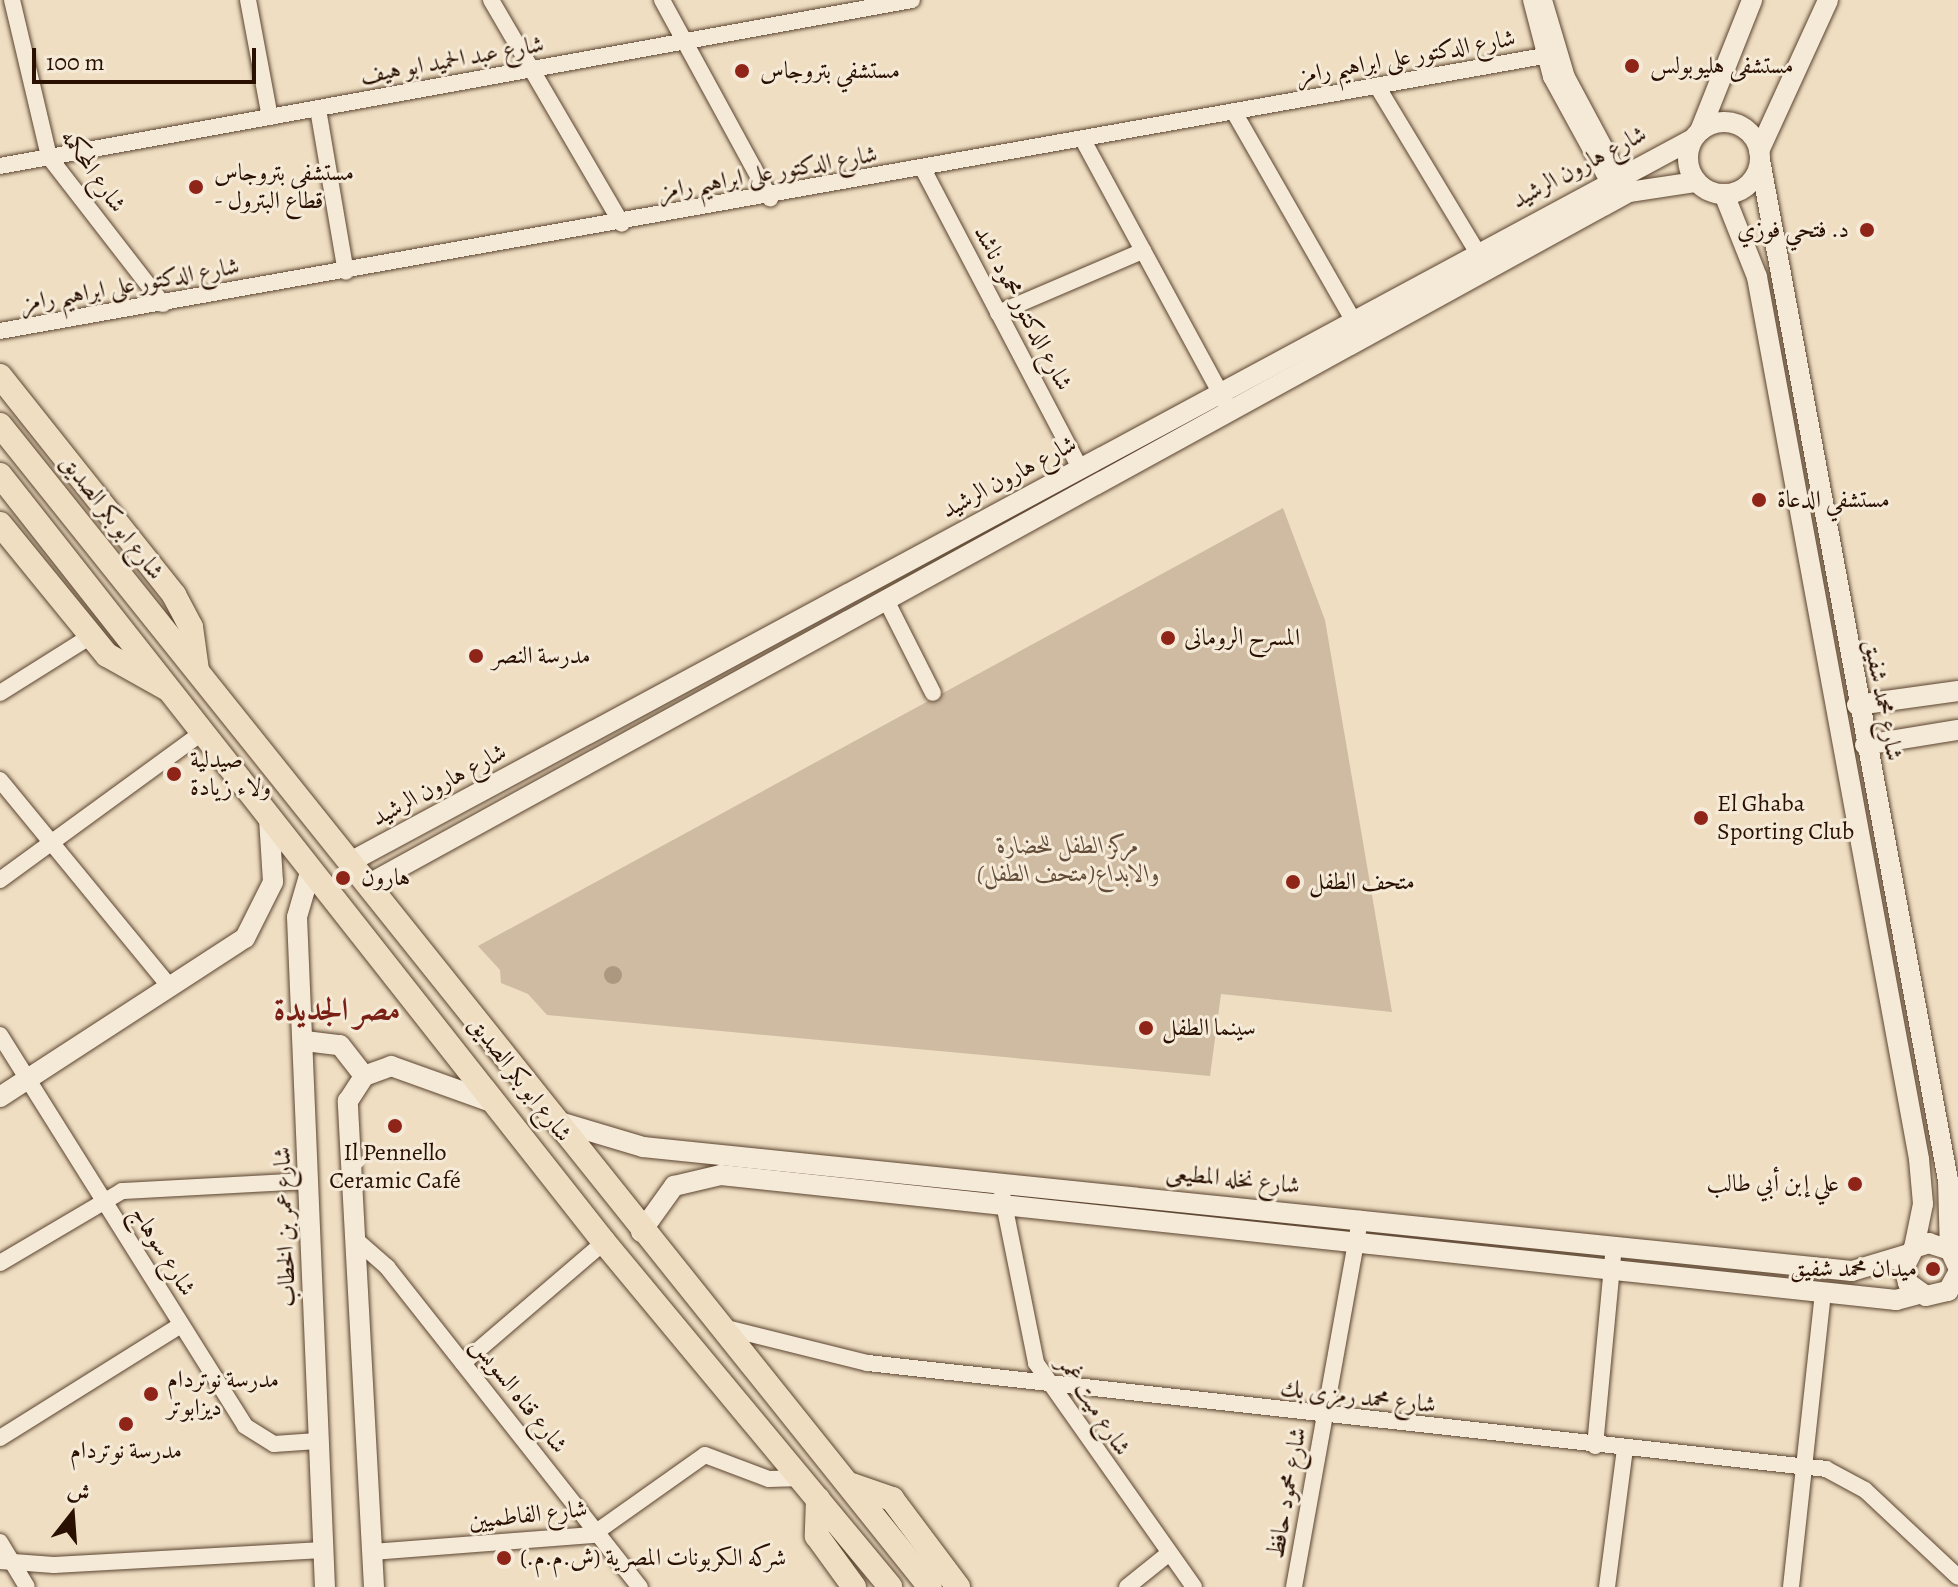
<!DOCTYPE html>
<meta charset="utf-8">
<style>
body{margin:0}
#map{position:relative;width:1958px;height:1587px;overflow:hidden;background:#efdec2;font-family:Alegreya,Amiri,serif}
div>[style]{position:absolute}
.green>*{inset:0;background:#cebba1}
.water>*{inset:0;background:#ac9880}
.round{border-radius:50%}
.roads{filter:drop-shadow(0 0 2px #5b4430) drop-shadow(0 0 2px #5b4430)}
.minor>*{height:16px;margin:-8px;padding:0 8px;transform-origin:8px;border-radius:8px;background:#f5ead7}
.tertiary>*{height:20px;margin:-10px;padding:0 10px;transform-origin:10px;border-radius:10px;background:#f5ead7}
.tertiary>.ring{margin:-10px;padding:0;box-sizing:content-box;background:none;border:20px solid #f5ead7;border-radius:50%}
.primary>*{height:24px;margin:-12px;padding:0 12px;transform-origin:12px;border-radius:12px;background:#efdec2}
.dots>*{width:22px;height:22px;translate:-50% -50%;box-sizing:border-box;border:4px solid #f5ead7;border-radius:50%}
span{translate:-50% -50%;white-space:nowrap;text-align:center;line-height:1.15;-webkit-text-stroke:6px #f5ead7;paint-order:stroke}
.street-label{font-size:24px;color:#2a1000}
.poi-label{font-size:24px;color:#2a1000}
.left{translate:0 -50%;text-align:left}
.right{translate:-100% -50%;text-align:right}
.park-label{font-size:24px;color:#634c38;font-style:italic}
.district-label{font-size:32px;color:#7a1f14;font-weight:700}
.north{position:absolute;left:32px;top:1475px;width:80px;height:80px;-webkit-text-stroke:6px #f5ead7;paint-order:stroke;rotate:17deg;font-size:22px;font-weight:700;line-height:32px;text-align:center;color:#2a1000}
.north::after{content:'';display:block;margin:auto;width:28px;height:36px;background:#2a1000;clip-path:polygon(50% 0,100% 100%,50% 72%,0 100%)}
.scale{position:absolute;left:32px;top:48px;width:224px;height:36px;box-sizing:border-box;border:4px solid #2a1000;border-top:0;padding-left:10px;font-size:24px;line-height:28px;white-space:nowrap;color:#2a1000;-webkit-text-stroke:6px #f5ead7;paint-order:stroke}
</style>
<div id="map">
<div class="green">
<i style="clip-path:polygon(1283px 508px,1325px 620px,1392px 1012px,1221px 994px,1210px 1076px,547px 1015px,528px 994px,501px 983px,500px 970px,478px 946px)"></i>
</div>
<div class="water">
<i class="round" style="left:604px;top:966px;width:18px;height:18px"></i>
</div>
<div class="roads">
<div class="minor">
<i style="left:12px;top:0;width:161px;rotate:76.7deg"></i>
<i style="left:49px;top:157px;width:186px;rotate:52.2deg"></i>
<i style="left:248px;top:0;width:119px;rotate:79.4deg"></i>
<i style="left:491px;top:0;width:259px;rotate:59.7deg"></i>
<i style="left:662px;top:0;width:226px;rotate:61.4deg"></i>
<i style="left:1531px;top:0;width:80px;rotate:75.4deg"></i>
<i style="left:1551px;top:77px;width:131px;rotate:61.3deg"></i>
<i style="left:1544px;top:0;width:80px;rotate:73.4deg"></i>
<i style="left:1567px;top:77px;width:125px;rotate:61.8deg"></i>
<i style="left:1377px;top:86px;width:194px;rotate:58.9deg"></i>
<i style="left:318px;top:109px;width:165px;rotate:80.3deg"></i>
<i style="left:1234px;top:112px;width:240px;rotate:60.2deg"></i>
<i style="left:1083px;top:140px;width:298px;rotate:61.5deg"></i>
<i style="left:0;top:166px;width:927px;rotate:-10.32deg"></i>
<i style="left:923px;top:169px;width:338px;rotate:62.3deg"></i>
<i style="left:998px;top:313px;width:158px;rotate:-23.2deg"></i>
<i style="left:0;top:331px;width:1568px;rotate:-10.1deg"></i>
<i style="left:886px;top:600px;width:104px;rotate:63.2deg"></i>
<i style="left:0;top:693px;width:107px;rotate:-32.1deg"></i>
<i style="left:0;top:780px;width:269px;rotate:50.6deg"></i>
<i style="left:0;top:880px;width:251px;rotate:-36.1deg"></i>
<i style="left:0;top:1035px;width:461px;rotate:57.9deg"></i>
<i style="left:245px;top:1426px;width:34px;rotate:32deg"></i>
<i style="left:274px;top:1444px;width:43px;rotate:-4deg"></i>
<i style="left:1002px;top:1194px;width:172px;rotate:78.6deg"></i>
<i style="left:1036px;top:1363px;width:274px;rotate:54.8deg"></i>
<i style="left:355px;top:1239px;width:43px;rotate:41.2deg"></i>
<i style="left:387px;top:1267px;width:408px;rotate:51.7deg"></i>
<i style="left:0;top:1263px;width:142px;rotate:-30.5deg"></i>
<i style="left:122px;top:1191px;width:187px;rotate:-3.1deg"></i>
<i style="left:722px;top:1327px;width:150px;rotate:13.9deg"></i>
<i style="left:868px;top:1363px;width:964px;rotate:6.31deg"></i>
<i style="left:1826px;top:1469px;width:44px;rotate:28.3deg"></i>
<i style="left:1865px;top:1490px;width:127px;rotate:43.1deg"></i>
<i style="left:463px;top:1363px;width:186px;rotate:-40.6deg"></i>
<i style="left:0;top:1438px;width:213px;rotate:-32deg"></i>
<i style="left:1595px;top:1446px;width:201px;rotate:-84.6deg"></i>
<i style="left:0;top:1542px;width:52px;rotate:59deg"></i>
<i style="left:372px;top:1552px;width:221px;rotate:-4.4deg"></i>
<i style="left:592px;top:1535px;width:138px;rotate:-35.3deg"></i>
<i style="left:705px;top:1455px;width:68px;rotate:20.6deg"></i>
<i style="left:769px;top:1479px;width:32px;rotate:-2deg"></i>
<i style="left:0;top:1561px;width:54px;rotate:4.2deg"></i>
<i style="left:54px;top:1565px;width:269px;rotate:-3.2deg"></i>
<i style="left:1127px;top:1587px;width:51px;rotate:-38.7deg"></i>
<i style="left:1294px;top:1587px;width:374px;rotate:-79.8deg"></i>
<i style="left:1607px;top:1587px;width:139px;rotate:-82.6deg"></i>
<i style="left:1791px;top:1587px;width:296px;rotate:-83.8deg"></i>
</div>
<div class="tertiary">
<i class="ring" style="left:1688px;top:122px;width:52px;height:52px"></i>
<i style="left:1700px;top:131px;width:141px;rotate:-68.3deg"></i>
<i style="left:1759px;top:151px;width:166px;rotate:-65.4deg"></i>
<i style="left:1760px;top:160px;width:1037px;rotate:79.56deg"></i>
<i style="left:1948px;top:1180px;width:70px;rotate:88.4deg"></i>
<i style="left:1724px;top:194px;width:89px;rotate:68.3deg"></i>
<i style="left:1757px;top:277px;width:897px;rotate:79.59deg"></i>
<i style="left:1919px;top:1159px;width:45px;rotate:84.9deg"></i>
<i style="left:1923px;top:1204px;width:45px;rotate:101.6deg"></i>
<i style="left:1857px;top:705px;width:102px;rotate:-7.9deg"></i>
<i style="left:1865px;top:745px;width:94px;rotate:-9.2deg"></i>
<i style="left:350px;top:862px;width:1525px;rotate:-28.3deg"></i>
<i style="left:311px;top:869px;width:50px;rotate:106.3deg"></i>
<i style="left:297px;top:917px;width:671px;rotate:87.61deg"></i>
<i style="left:369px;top:884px;width:1438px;rotate:-28.78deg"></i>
<i style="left:1629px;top:192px;width:68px;rotate:-8.5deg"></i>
<i style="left:305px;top:1041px;width:35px;rotate:7deg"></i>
<i style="left:340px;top:1045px;width:39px;rotate:52deg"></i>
<i style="left:0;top:1097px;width:292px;rotate:-33deg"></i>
<i style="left:245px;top:938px;width:63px;rotate:-63.4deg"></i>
<i style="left:273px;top:882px;width:63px;rotate:-93.6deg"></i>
<i style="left:556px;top:1121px;width:91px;rotate:16.6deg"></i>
<i style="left:643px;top:1147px;width:1215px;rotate:5.86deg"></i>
<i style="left:1852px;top:1271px;width:59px;rotate:-16.6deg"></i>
<i style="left:641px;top:1232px;width:57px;rotate:-54.3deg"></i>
<i style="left:674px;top:1186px;width:48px;rotate:-13.2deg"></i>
<i style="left:721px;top:1175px;width:1182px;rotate:6.07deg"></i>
<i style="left:1896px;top:1300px;width:24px;rotate:-15deg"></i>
<i style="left:1958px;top:1267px;width:19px;rotate:-115deg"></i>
<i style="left:1950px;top:1250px;width:22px;rotate:-162deg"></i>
<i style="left:1929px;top:1243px;width:16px;rotate:162deg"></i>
<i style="left:1914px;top:1248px;width:22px;rotate:117deg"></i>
<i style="left:1904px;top:1268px;width:16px;rotate:75deg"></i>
<i style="left:1908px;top:1283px;width:22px;rotate:36deg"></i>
<i style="left:1926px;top:1296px;width:23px;rotate:-13deg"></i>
<i style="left:1948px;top:1291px;width:21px;rotate:-61deg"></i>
<i style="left:374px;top:1587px;width:487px;rotate:-93.1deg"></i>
<i style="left:348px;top:1101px;width:30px;rotate:-57deg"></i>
<i style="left:364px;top:1076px;width:29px;rotate:-20deg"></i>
<i style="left:391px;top:1066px;width:113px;rotate:19.7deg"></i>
</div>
<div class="primary">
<i style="left:0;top:376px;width:280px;rotate:51.5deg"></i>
<i style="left:174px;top:595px;width:36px;rotate:62deg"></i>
<i style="left:191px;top:627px;width:43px;rotate:82.1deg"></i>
<i style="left:0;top:425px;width:1488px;rotate:51.33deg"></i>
<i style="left:0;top:475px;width:976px;rotate:51.78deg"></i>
<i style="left:604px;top:1242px;width:448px;rotate:50.3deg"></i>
<i style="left:0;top:524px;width:169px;rotate:50.8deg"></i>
<i style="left:107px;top:655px;width:68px;rotate:29.2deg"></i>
<i style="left:849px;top:1484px;width:46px;rotate:19.2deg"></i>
<i style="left:892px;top:1499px;width:110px;rotate:53.1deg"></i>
<i style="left:818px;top:1499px;width:37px;rotate:92deg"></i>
<i style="left:817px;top:1536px;width:63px;rotate:54deg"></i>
</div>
</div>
<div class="dots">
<i style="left:1632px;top:66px;background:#8f2418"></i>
<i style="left:742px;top:71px;background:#8f2418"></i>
<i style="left:196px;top:187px;background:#8f2418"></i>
<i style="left:1867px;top:230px;background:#8f2418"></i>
<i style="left:1759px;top:500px;background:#8f2418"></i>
<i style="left:1168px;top:638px;background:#8f2418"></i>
<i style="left:476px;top:656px;background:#8f2418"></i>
<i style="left:174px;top:774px;background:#8f2418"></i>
<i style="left:1701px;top:818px;background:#8f2418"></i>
<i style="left:343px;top:878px;background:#8f2418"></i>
<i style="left:1293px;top:882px;background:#8f2418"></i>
<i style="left:1146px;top:1028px;background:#8f2418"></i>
<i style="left:395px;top:1126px;background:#8f2418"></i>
<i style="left:1855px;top:1184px;background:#8f2418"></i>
<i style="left:1933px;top:1269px;background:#8f2418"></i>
<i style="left:151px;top:1394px;background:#8f2418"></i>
<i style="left:126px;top:1424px;background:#8f2418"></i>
<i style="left:504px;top:1558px;background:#8f2418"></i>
</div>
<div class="street-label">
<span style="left:1406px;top:57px;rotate:-10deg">شارع الدكتور على ابراهيم رامز</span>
<span style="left:452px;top:60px;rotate:-10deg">شارع عبد الحميد ابو هيف</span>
<span style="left:1579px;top:167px;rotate:-28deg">شارع هارون الرشيد</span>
<span style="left:93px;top:171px;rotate:55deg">شارع المحكمه</span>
<span style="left:768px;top:173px;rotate:-10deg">شارع الدكتور على ابراهيم رامز</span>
<span style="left:130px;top:285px;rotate:-10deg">شارع الدكتور على ابراهيم رامز</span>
<span style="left:1023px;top:308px;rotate:62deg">شارع الدكتور محمود ناشد</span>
<span style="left:1009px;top:477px;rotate:-28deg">شارع هارون الرشيد</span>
<span style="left:112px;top:517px;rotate:52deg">شارع ابو بكر الصديق</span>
<span style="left:1883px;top:700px;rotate:79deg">شارع محمد شفيق</span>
<span style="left:439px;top:785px;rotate:-28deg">شارع هارون الرشيد</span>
<span style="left:520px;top:1079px;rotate:52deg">شارع ابو بكر الصديق</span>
<span style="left:1233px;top:1179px;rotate:6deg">شارع نخله المطيعى</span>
<span style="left:285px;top:1227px;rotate:-92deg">شارع عمر بن الخطاب</span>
<span style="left:163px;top:1251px;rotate:58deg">شارع سوهاج</span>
<span style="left:519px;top:1395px;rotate:52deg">شارع قناه السويس</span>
<span style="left:1358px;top:1397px;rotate:6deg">شارع محمد رمزى بك</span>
<span style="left:1094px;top:1406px;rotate:57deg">شارع ميت غمر</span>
<span style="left:1287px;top:1493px;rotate:-80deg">شارع محمود حافظ</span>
<span style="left:528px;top:1515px;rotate:-6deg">شارع الفاطميين</span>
</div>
<div class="poi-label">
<span class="left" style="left:1650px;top:66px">مستشفى هليوبولس</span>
<span class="left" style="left:760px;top:71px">مستشفي بتروجاس</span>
<span class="left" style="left:214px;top:187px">مستشفي بتروجاس<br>- قطاع البترول</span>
<span class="right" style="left:1849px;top:230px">د. فتحي فوزي</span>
<span class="left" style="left:1777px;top:500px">مستشفي الدعاة</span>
<span class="left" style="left:1184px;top:638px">المسرح الرومانى</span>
<span class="left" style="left:492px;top:656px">مدرسة النصر</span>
<span class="left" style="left:190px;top:774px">صيدلية<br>ولاء زيادة</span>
<span class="left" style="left:1717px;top:818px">El Ghaba<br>Sporting Club</span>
<span class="left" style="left:361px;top:878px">هارون</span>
<span class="left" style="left:1309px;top:882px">متحف الطفل</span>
<span class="left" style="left:1162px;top:1028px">سينما الطفل</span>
<span style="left:395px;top:1167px">Il Pennello<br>Ceramic Café</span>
<span class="right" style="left:1839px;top:1184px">علي إبن أبي طالب</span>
<span class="right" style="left:1917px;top:1269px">ميدان محمد شفيق</span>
<span class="left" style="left:167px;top:1394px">مدرسة نوتردام<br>ديزابوتر</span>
<span style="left:126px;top:1451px">مدرسة نوتردام</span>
<span class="left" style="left:520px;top:1558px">شركه الكربونات المصرية (ش.م.م.)</span>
</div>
<div class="park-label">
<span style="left:1068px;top:860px">مركز الطفل للحضارة<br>والابداع(متحف الطفل)</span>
</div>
<div class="district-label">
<span style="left:337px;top:1009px">مصر الجديدة</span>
</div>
<div class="north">ش</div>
<div class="scale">100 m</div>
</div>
